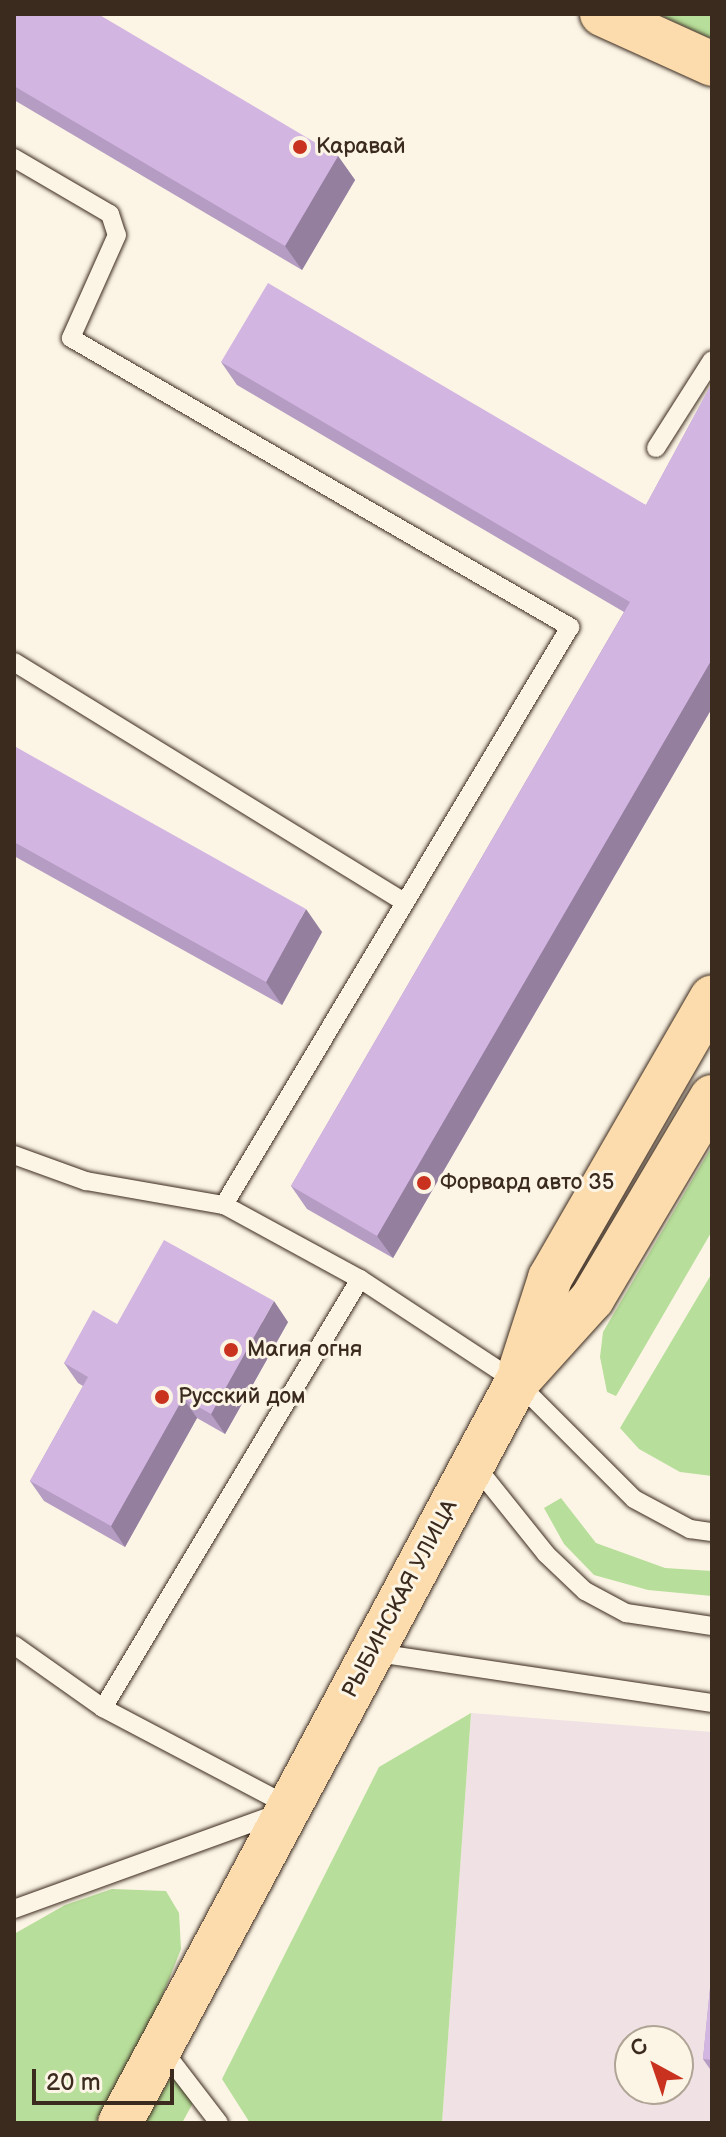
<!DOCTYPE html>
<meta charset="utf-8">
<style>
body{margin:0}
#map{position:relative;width:726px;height:2137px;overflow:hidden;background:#fcf5e5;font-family:"Balsamiq Sans",sans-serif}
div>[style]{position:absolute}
.built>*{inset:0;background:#f0e2e4}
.green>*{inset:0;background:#b7de9a}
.roads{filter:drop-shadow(0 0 2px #3b2a1e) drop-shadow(0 0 2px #3b2a1e)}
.lane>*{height:18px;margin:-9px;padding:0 9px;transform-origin:9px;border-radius:9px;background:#fcf5e5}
.primary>*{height:44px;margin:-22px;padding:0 22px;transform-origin:22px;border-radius:22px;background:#fcdcac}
.wall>*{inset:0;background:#b59cc2}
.shaded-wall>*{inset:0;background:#947f9e}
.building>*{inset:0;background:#d3b5e2}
.dots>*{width:22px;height:22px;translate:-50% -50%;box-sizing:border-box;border:4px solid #fcf5e5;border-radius:50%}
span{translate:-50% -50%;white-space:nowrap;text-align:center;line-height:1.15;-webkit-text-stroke:6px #fcf5e5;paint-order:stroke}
.poi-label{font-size:22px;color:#3b2a1e}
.left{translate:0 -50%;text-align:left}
.street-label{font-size:22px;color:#3b2a1e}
.frame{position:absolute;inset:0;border:16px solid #3b2a1e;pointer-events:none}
.north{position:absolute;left:614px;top:2025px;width:80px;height:80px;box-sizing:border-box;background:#fcf5e5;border:2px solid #afa495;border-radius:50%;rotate:320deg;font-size:22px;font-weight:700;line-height:32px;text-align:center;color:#3b2a1e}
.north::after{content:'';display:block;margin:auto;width:28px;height:36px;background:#c8321e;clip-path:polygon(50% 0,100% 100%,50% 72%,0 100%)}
.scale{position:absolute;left:32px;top:2069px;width:142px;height:36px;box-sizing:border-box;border:4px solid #3b2a1e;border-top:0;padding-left:10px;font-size:24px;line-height:28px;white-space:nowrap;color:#3b2a1e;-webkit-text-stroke:6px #fcf5e5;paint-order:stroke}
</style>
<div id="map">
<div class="built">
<i style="clip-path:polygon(evenodd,471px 1713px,712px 1732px,712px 2123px,442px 2123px,471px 1713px,630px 2041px,678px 2041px,678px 2089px,630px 2089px,630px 2041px)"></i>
</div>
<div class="green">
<i style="clip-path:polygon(658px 14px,712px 14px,712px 39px)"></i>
<i style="clip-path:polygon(712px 1146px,712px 1231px,616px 1396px,607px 1392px,600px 1357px,603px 1332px)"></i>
<i style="clip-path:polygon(712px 1273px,712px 1476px,680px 1472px,639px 1449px,620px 1428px)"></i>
<i style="clip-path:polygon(561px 1498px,596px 1543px,665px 1568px,712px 1571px,712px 1596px,648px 1590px,594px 1575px,564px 1544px,544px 1508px)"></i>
<i style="clip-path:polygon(471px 1713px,442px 2123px,250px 2123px,222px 2079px,379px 1767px)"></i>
<i style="clip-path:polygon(112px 1889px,166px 1891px,179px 1913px,181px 1949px,149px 2030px,95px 2123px,14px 2123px,14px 1934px,65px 1905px)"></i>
<i style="clip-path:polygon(172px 2075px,193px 2103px,182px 2123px,144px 2123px)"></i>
</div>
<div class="roads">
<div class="lane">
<i style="left:14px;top:158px;width:111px;rotate:30.3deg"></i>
<i style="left:110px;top:214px;width:22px;rotate:72deg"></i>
<i style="left:117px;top:235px;width:113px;rotate:114.1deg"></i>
<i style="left:71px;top:338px;width:577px;rotate:30.08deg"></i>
<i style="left:570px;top:627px;width:674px;rotate:120.91deg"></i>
<i style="left:224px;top:1205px;width:155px;rotate:28.6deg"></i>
<i style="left:360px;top:1279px;width:188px;rotate:33.3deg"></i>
<i style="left:517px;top:1382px;width:165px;rotate:45deg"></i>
<i style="left:634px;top:1499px;width:64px;rotate:28.2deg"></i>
<i style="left:690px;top:1529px;width:22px;rotate:8deg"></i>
<i style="left:656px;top:448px;width:104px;rotate:-57.5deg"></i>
<i style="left:14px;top:662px;width:457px;rotate:31.6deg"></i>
<i style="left:14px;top:1155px;width:77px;rotate:19.9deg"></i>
<i style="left:86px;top:1181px;width:140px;rotate:9.9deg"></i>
<i style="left:474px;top:1464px;width:115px;rotate:51.3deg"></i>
<i style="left:546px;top:1554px;width:54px;rotate:43.5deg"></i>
<i style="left:585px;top:1591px;width:47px;rotate:28.2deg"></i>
<i style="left:626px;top:1613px;width:87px;rotate:8.6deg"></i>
<i style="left:14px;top:1645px;width:109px;rotate:35.3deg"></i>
<i style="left:103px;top:1708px;width:212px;rotate:27.8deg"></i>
<i style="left:370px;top:1652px;width:346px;rotate:8.5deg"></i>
<i style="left:103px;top:1708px;width:500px;rotate:-59.08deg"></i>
<i style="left:14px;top:1909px;width:282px;rotate:-19.9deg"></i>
<i style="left:163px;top:2050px;width:92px;rotate:52.5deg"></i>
</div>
<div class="primary">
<i style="left:602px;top:14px;width:121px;rotate:24.4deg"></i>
<i style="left:521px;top:1368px;width:95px;rotate:-72.1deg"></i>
<i style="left:550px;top:1278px;width:324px;rotate:-60deg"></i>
<i style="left:120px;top:2123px;width:841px;rotate:-61.82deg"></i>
<i style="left:517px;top:1382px;width:112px;rotate:-47.9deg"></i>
<i style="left:592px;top:1299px;width:235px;rotate:-59.3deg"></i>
</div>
</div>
<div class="wall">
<i style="clip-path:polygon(14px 14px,338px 156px,355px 180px,302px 270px,14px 100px)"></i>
<i style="clip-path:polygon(221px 362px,646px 505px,712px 383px,712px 708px,393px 1258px,307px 1209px,291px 1186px,624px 612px,237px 385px)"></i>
<i style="clip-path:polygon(14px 746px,322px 932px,282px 1005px,14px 856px)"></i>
<i style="clip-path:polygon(288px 1322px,225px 1434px,197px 1418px,125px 1547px,44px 1501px,30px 1481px,83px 1386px,78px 1383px,64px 1363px,117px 1324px)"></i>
<i style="clip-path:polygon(712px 1968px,712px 2072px,703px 2059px)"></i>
</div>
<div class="shaded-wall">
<i style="clip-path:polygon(338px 156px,355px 180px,302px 270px,285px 246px)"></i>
<i style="clip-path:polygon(712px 659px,712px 708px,393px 1258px,377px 1236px)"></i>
<i style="clip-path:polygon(306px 909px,322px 932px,282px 1005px,266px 982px)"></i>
<i style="clip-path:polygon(274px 1301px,288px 1322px,225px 1434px,211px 1414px)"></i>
<i style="clip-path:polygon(183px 1398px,197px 1418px,125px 1547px,111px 1526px)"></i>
</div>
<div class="building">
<i style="clip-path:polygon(14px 14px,98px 14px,338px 156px,285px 246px,14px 86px)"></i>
<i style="clip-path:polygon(268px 283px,646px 505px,712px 383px,712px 635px,711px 637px,712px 638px,712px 659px,377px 1236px,291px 1186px,630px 602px,221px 362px)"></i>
<i style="clip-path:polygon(14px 746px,306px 909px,266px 982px,14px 842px)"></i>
<i style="clip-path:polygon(164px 1240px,274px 1301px,211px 1414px,183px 1398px,111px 1526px,30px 1481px,88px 1377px,64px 1363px,93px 1310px,117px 1324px)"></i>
<i style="clip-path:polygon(712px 1968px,712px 2060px,703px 2059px)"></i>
</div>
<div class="dots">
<i style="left:300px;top:147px;background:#c8321e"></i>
<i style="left:424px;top:1183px;background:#c8321e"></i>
<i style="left:231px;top:1350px;background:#c8321e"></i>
<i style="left:162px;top:1397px;background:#c8321e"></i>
</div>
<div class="poi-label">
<span class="left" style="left:316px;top:147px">Каравай</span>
<span class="left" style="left:440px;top:1183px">Форвард авто 35</span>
<span class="left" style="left:247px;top:1350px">Магия огня</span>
<span class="left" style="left:178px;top:1397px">Русский дом</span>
</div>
<div class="street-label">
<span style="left:400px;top:1599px;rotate:-62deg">РЫБИНСКАЯ УЛИЦА</span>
</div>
<div class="frame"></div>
<div class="north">С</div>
<div class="scale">20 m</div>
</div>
